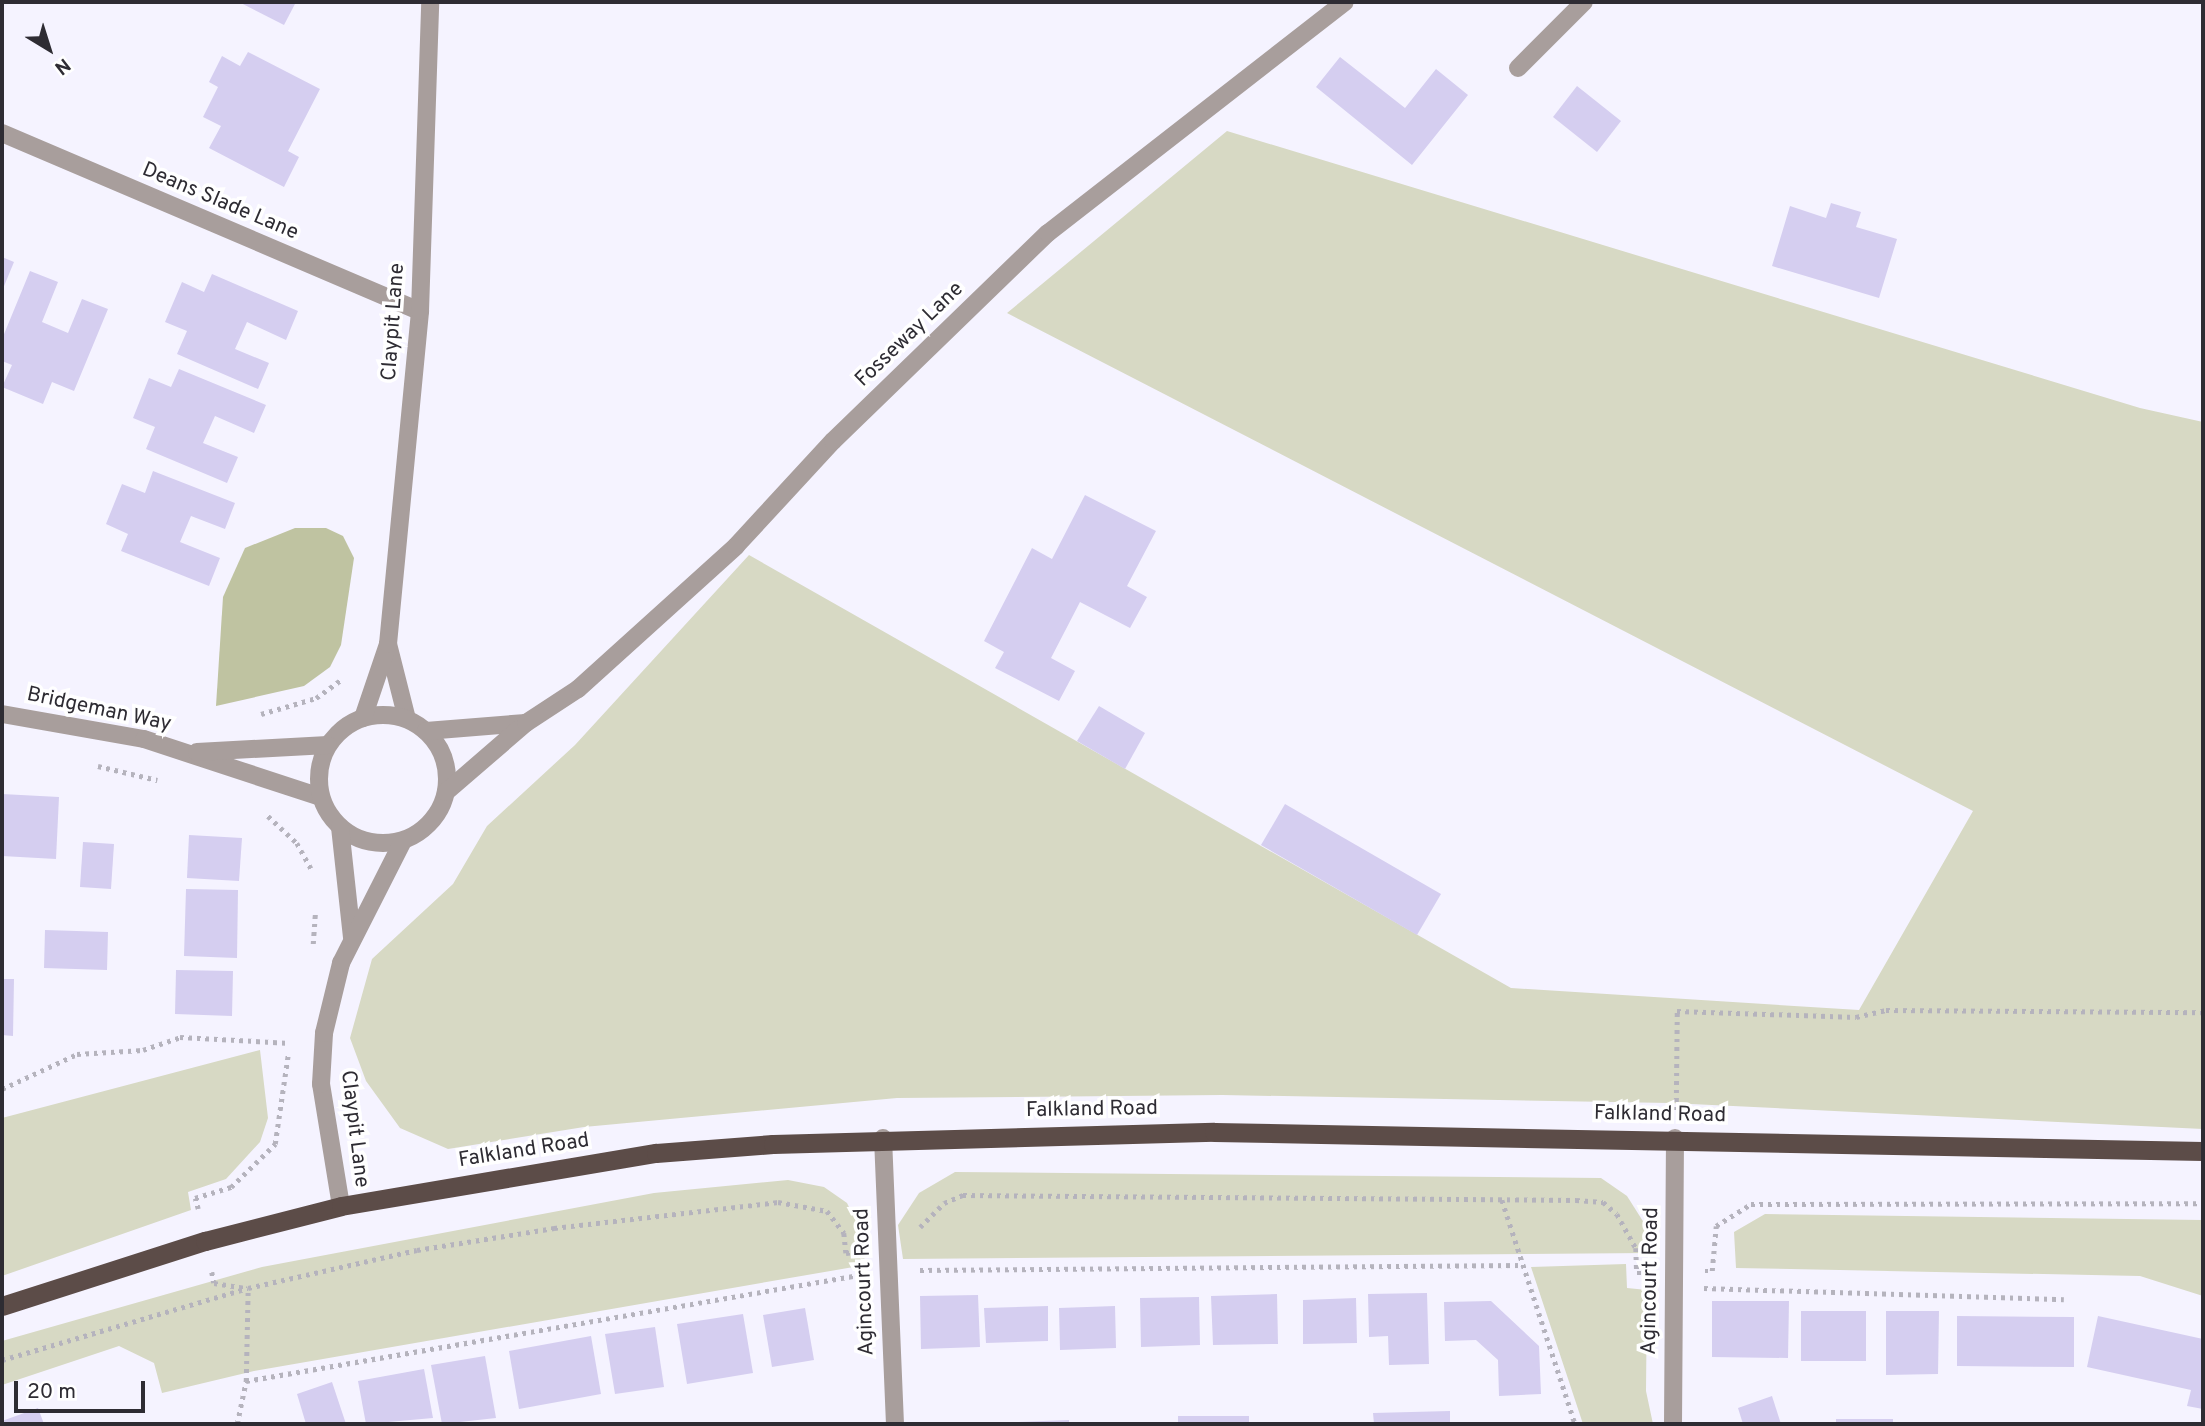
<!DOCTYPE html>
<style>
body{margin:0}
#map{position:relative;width:2205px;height:1426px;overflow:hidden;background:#f5f3ff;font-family:Overpass,sans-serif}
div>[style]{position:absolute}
.green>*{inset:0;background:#d7d9c4}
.forest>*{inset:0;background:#bfc3a1}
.building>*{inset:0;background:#d5cef0}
.path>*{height:4.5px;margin-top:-2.25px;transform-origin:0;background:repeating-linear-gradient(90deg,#b5b3bd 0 3.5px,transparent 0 8.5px)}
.service>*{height:18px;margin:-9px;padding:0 9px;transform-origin:9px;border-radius:9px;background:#a89e9c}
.minor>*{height:18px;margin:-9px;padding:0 9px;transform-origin:9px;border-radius:9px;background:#a89e9c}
.minor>.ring{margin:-9px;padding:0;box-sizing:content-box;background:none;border:18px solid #a89e9c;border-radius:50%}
.trunk>*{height:19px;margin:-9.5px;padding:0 9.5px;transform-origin:9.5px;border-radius:9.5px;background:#5c4c48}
span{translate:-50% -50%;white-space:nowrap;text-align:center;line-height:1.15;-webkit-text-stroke:7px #fff;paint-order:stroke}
.street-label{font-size:21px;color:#2e2c33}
.frame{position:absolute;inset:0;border:4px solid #2e2c33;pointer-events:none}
.north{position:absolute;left:14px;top:14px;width:70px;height:70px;-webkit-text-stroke:5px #fff;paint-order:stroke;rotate:142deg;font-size:19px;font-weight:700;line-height:28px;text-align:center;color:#2e2c33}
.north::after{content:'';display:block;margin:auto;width:24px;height:32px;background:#2e2c33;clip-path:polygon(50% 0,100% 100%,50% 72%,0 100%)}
.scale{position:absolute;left:14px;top:1381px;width:131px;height:32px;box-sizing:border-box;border:4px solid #2e2c33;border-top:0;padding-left:9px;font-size:21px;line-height:24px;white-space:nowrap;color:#2e2c33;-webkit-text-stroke:5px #fff;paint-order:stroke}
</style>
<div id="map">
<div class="green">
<i style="clip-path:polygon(1227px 131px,2140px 408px,2203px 422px,2203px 1129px,1670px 1103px,1222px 1095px,897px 1098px,584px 1127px,448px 1149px,400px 1128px,366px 1081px,350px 1038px,372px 959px,453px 884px,487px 826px,575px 745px,749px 555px,1511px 988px,1859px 1010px,1973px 811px,1007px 313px)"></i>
<i style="clip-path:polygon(260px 1050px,268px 1118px,260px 1142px,226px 1179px,188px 1192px,191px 1210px,2px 1276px,2px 1118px)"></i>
<i style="clip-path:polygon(955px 1172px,1601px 1178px,1627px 1196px,1646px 1226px,1649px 1253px,903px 1259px,898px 1225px,919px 1193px)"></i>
<i style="clip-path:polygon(788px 1180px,824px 1187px,847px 1203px,862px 1233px,865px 1265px,254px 1371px,162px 1393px,154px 1363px,119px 1346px,2px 1385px,2px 1341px,262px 1267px,654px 1193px)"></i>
<i style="clip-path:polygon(1765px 1214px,2203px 1220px,2203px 1296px,2140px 1276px,1736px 1268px,1734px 1232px)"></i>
<i style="clip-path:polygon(1626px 1264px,1627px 1288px,1647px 1290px,1646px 1391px,1653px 1424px,1583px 1424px,1531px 1267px)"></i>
</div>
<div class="forest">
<i style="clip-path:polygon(295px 528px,326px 528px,343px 536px,354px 558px,341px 645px,330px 667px,304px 686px,216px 706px,223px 597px,245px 548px)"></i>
</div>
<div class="building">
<i style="clip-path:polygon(239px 2px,296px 2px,284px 25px)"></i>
<i style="clip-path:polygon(248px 52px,320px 89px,288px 151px,299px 157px,284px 187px,209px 148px,221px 126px,203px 117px,218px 87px,209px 82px,222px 56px,240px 66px)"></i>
<i style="clip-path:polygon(1340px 57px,1405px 108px,1436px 69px,1468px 95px,1412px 165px,1316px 87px)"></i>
<i style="clip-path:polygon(1577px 86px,1621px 121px,1597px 152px,1553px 117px)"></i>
<i style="clip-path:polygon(1831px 203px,1861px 212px,1856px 227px,1897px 239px,1879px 298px,1772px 266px,1790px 206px,1826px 218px)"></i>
<i style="clip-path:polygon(2px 257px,14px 262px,2px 291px)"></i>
<i style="clip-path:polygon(30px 271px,58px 282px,42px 322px,68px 333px,82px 299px,108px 309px,74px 391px,52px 382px,43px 404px,2px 387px,12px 365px,2px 361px,2px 339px)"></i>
<i style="clip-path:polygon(212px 274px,298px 311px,286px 340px,247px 322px,235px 349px,269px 363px,258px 389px,177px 354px,187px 331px,165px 322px,182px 282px,204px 292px)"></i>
<i style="clip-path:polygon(179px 369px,266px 405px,254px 433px,215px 416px,203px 443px,238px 457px,227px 483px,146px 449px,155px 427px,133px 418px,149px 378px,171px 387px)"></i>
<i style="clip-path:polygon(153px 471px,235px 503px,225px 529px,191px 516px,180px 542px,220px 558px,209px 586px,121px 551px,128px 534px,106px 524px,122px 484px,145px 493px)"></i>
<i style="clip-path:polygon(1085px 495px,1156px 531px,1127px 586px,1147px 597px,1130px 628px,1080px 602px,1051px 658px,1075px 671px,1059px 701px,995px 668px,1004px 652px,984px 641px,1032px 548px,1052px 559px)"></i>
<i style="clip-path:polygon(1099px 706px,1145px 733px,1125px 769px,1077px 741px)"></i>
<i style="clip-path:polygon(2px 794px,59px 797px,56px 859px,2px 856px)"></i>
<i style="clip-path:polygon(1285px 804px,1441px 894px,1417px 935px,1261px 845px)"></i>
<i style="clip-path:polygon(189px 835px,242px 838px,239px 881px,187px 878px)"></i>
<i style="clip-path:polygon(83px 842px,114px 844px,111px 889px,80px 887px)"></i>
<i style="clip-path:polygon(186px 889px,238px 890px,237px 958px,184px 956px)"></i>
<i style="clip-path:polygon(45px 930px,108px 932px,107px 970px,44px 968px)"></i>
<i style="clip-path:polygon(176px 970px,233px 971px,232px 1016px,175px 1014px)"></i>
<i style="clip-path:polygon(2px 979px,14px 979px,13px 1036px,2px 1035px)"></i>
<i style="clip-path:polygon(1427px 1293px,1429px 1364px,1389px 1365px,1388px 1336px,1369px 1337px,1368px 1294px)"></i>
<i style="clip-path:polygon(1277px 1294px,1278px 1344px,1213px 1345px,1211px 1296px)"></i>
<i style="clip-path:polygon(978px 1295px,980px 1347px,921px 1349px,920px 1296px)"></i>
<i style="clip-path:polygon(1199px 1297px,1200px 1345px,1141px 1347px,1140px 1298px)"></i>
<i style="clip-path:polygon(1356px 1298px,1357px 1343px,1303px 1344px,1303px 1300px)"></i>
<i style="clip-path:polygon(1491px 1301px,1539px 1346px,1541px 1394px,1499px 1396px,1498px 1360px,1476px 1340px,1445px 1341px,1444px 1302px)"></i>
<i style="clip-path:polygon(1712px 1301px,1789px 1301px,1788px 1358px,1712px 1357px)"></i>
<i style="clip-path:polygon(1048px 1306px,1048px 1341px,986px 1343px,984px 1308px)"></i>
<i style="clip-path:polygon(1115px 1306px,1116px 1348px,1060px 1350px,1059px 1308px)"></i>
<i style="clip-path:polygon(805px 1308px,814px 1360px,772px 1367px,763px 1315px)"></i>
<i style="clip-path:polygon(1801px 1311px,1866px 1311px,1866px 1361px,1801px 1361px)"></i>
<i style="clip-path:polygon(1886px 1311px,1939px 1311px,1938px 1374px,1886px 1375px)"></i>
<i style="clip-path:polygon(743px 1314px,753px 1373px,687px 1384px,677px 1324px)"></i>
<i style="clip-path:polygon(1957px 1316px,2074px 1317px,2074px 1367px,1957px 1366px)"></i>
<i style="clip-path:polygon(2098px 1316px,2203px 1339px,2203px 1409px,2187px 1406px,2191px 1390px,2087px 1367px)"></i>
<i style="clip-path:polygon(655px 1327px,664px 1387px,615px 1394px,605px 1334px)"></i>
<i style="clip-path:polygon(591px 1336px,601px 1394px,519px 1409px,509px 1351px)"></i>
<i style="clip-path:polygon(485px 1356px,496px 1418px,442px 1424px,431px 1365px)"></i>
<i style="clip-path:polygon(424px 1369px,433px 1418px,366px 1424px,358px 1381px)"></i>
<i style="clip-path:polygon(332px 1382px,346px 1424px,306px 1424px,297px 1394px)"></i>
<i style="clip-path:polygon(1772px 1396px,1781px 1424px,1743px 1424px,1738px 1408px)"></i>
<i style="clip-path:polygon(38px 1408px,44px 1424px,2px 1424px,2px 1421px)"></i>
<i style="clip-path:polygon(1450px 1411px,1450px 1424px,1374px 1424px,1373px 1413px)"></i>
<i style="clip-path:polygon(1178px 1416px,1249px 1416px,1249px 1424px,1178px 1424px)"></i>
<i style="clip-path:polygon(1836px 1419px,1893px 1419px,1893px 1424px,1836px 1424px)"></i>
<i style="clip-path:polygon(1069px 1420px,1069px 1424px,1018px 1424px,1018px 1422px)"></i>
</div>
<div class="path">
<i style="left:261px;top:714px;width:57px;rotate:-16.2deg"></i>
<i style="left:316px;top:698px;width:32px;rotate:-36deg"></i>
<i style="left:98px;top:766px;width:61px;rotate:13.3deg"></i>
<i style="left:268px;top:816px;width:40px;rotate:43deg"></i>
<i style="left:297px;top:843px;width:29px;rotate:61deg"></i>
<i style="left:313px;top:944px;width:30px;rotate:-86deg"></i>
<i style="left:2px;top:1089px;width:83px;rotate:-25deg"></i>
<i style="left:77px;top:1054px;width:66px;rotate:-3.5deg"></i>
<i style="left:143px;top:1050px;width:39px;rotate:-19deg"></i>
<i style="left:180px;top:1037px;width:110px;rotate:3.1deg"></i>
<i style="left:1676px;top:1110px;width:99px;rotate:-89.4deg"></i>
<i style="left:1677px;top:1011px;width:179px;rotate:1.9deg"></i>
<i style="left:1856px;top:1017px;width:31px;rotate:-13deg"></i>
<i style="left:1886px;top:1010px;width:317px;rotate:0.4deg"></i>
<i style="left:1502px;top:1200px;width:236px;rotate:71.9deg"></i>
<i style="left:198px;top:1209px;width:11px;rotate:-105deg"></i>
<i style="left:195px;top:1198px;width:38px;rotate:-17deg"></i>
<i style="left:231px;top:1187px;width:62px;rotate:-44.3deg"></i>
<i style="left:275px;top:1144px;width:90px;rotate:-81.7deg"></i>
<i style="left:920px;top:1227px;width:34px;rotate:-45deg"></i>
<i style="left:944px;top:1203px;width:21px;rotate:-23deg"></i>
<i style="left:963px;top:1195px;width:613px;rotate:0.47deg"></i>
<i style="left:1576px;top:1200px;width:27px;rotate:4deg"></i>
<i style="left:1603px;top:1202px;width:18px;rotate:41deg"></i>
<i style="left:1617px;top:1214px;width:39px;rotate:61deg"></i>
<i style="left:1636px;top:1248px;width:25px;rotate:88deg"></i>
<i style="left:1637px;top:1273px;width:7px"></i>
<i style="left:920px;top:1270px;width:603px;rotate:-0.48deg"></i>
<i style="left:1705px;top:1271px;width:7px"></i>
<i style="left:1712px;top:1271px;width:45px;rotate:-84.9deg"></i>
<i style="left:1716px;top:1226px;width:41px;rotate:-32.2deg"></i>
<i style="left:1751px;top:1204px;width:452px;rotate:-0.1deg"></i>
<i style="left:212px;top:1272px;width:11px;rotate:80deg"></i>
<i style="left:214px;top:1283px;width:30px;rotate:9deg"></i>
<i style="left:1704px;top:1288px;width:360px;rotate:1.8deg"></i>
<i style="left:2px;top:1360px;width:256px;rotate:-16.3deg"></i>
<i style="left:248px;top:1288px;width:173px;rotate:-12.7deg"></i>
<i style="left:417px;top:1250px;width:139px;rotate:-9.1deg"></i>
<i style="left:554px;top:1228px;width:226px;rotate:-6.6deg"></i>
<i style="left:778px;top:1202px;width:50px;rotate:10.4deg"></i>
<i style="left:827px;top:1211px;width:28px;rotate:52deg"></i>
<i style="left:844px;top:1233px;width:20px;rotate:84deg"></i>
<i style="left:846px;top:1253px;width:10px;rotate:-6deg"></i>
<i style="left:246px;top:1381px;width:622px;rotate:-9.81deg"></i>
<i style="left:237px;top:1424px;width:44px;rotate:-78.2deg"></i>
<i style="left:246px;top:1381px;width:93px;rotate:-88.8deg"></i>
</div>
<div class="service">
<i style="left:1518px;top:68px;width:93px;rotate:-45deg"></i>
</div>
<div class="minor">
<i style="left:2px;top:133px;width:454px;rotate:23.1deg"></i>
<i style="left:388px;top:644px;width:77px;rotate:75.8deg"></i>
<i style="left:2px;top:714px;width:144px;rotate:10deg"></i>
<i style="left:144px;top:739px;width:185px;rotate:18.2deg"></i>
<i class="ring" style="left:319px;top:715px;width:110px;height:110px"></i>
<i style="left:363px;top:718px;width:78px;rotate:-71.3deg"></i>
<i style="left:388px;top:644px;width:335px;rotate:-84.5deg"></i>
<i style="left:420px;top:311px;width:309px;rotate:-88.1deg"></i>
<i style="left:426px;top:731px;width:100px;rotate:-4.6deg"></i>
<i style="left:197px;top:752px;width:131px;rotate:-3.1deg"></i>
<i style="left:446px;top:792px;width:106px;rotate:-40.8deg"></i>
<i style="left:526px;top:723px;width:62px;rotate:-33.2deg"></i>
<i style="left:578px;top:689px;width:213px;rotate:-42.1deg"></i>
<i style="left:736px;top:546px;width:143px;rotate:-47.3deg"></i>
<i style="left:833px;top:441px;width:299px;rotate:-44.1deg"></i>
<i style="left:1048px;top:233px;width:376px;rotate:-37.9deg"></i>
<i style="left:340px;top:827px;width:111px;rotate:83.8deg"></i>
<i style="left:883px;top:1138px;width:286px;rotate:87.6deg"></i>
<i style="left:341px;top:1206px;width:124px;rotate:-99.3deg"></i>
<i style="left:321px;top:1084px;width:51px;rotate:-86.6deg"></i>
<i style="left:324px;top:1033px;width:72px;rotate:-76.3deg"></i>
<i style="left:341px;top:963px;width:137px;rotate:-63.1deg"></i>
<i style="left:1673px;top:1424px;width:286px;rotate:-89.6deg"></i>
</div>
<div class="trunk">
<i style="left:2px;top:1306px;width:213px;rotate:-17.8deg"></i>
<i style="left:205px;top:1241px;width:140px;rotate:-14.4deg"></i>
<i style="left:341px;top:1206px;width:319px;rotate:-9.6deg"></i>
<i style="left:656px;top:1153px;width:117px;rotate:-4.4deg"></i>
<i style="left:773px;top:1144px;width:441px;rotate:-1.6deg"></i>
<i style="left:1214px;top:1132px;width:989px;rotate:1.1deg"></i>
</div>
<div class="street-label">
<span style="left:220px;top:202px;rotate:23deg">Deans Slade Lane</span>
<span style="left:394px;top:322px;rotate:-86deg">Claypit Lane</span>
<span style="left:910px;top:335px;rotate:-44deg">Fosseway Lane</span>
<span style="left:99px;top:710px;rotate:12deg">Bridgeman Way</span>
<span style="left:1092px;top:1110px;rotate:-1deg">Falkland Road</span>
<span style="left:1660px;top:1115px;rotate:1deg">Falkland Road</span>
<span style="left:354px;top:1129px;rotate:83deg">Claypit Lane</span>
<span style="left:524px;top:1151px;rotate:-9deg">Falkland Road</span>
<span style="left:1651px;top:1281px;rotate:-89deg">Agincourt Road</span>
<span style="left:865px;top:1282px;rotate:-92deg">Agincourt Road</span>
</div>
<div class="frame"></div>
<div class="north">N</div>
<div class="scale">20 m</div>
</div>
